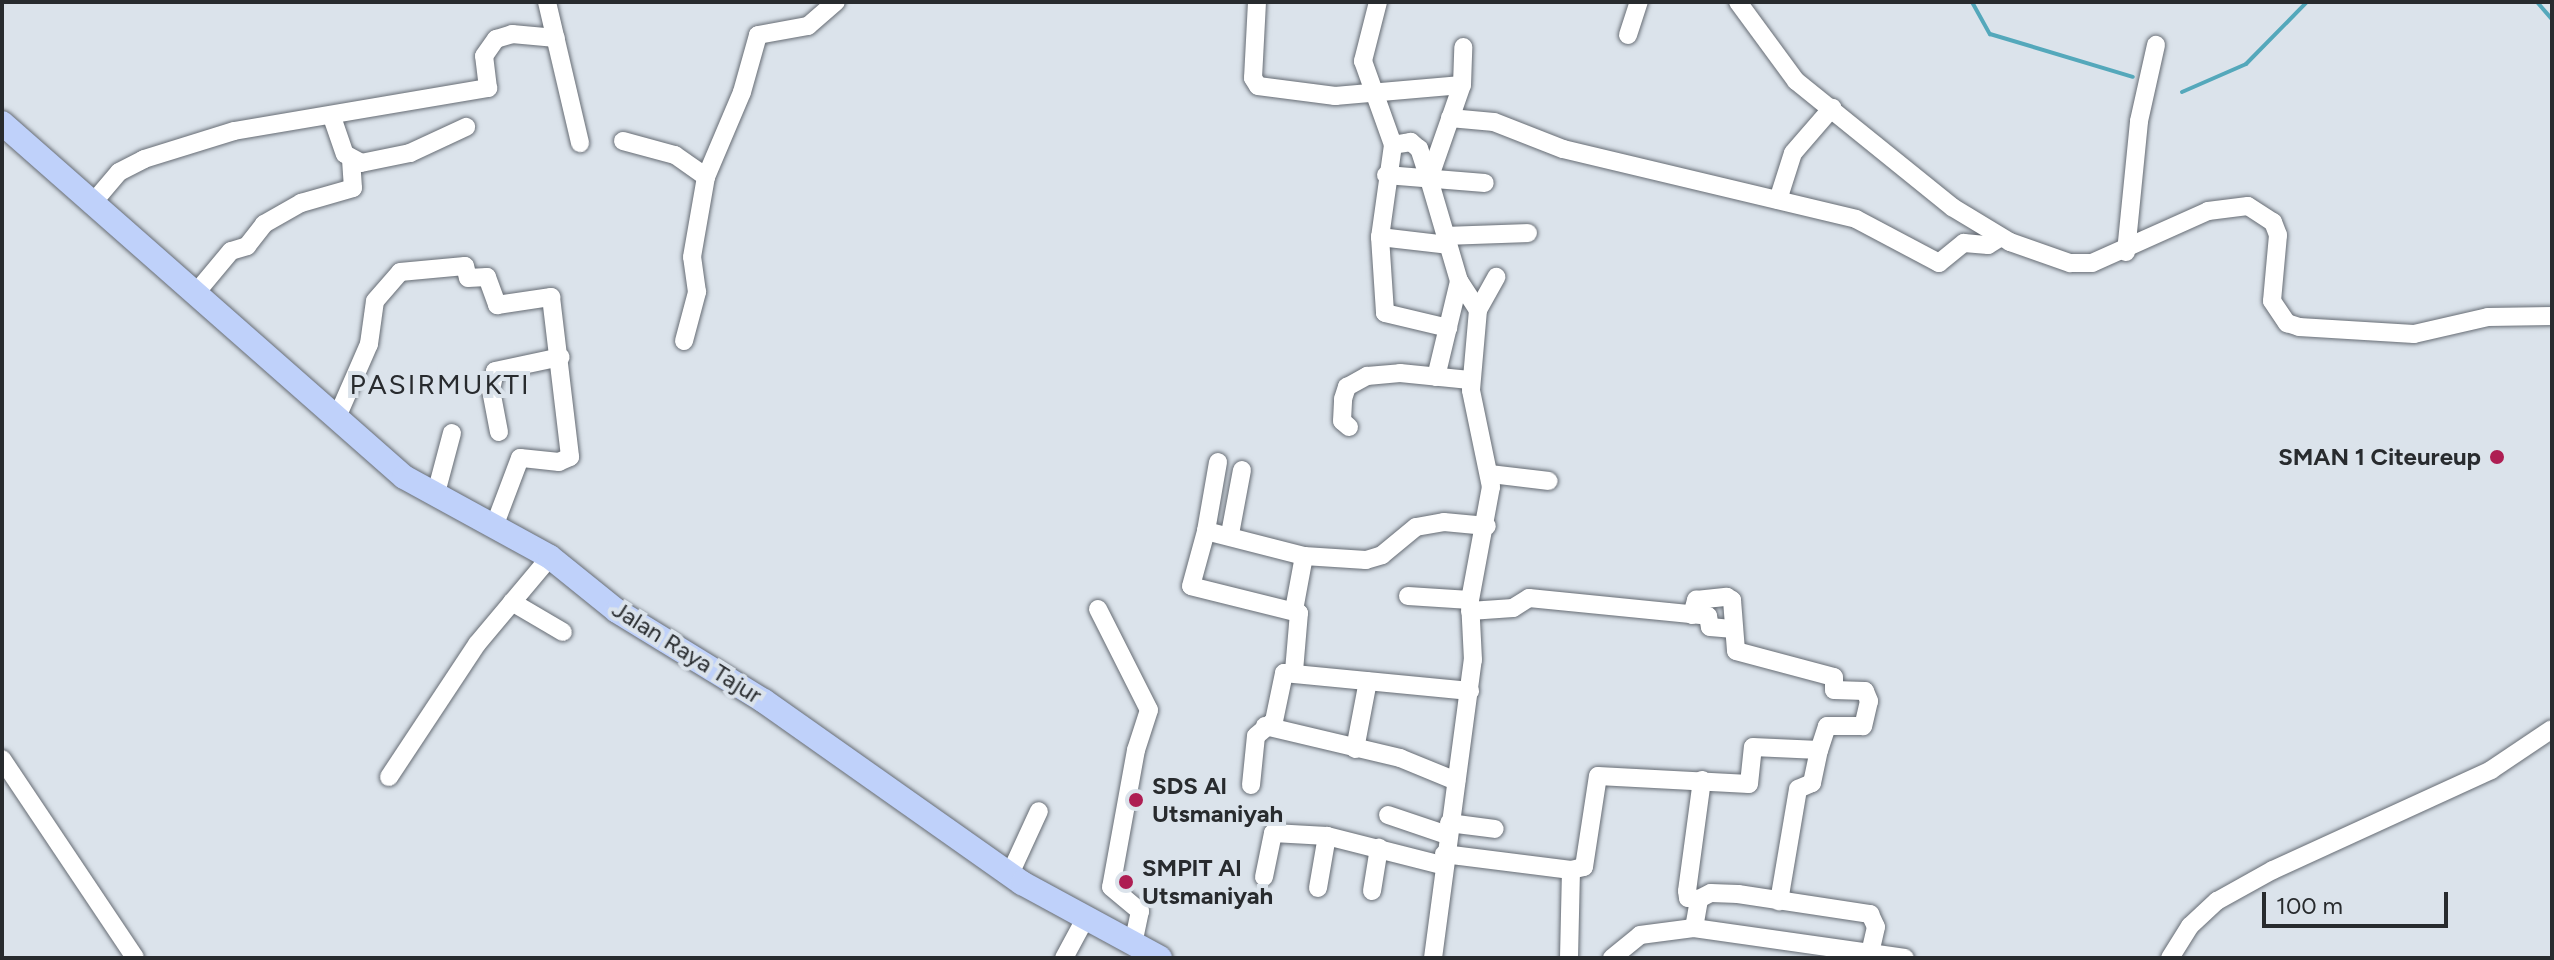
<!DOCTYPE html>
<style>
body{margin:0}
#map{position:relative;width:2554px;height:960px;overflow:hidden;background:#dbe3eb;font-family:Figtree,sans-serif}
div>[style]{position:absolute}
.stream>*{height:4px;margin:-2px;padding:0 2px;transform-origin:2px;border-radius:2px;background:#54a8bb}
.roads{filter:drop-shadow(0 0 2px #666c74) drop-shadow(0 0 2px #666c74)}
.minor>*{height:18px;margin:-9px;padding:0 9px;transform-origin:9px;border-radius:9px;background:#fff}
.major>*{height:24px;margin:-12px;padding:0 12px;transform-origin:12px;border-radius:12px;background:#bfd1fa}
.dots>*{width:22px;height:22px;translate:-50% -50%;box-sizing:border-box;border:4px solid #dbe3eb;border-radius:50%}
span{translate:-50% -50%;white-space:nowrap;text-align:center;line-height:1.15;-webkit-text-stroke:8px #dbe3eb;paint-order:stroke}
.poi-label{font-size:24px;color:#282b2e;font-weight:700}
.right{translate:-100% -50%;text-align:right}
.left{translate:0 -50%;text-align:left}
.street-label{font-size:24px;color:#282b2e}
.quarter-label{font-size:28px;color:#282b2e;letter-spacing:2px}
.frame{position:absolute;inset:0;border:4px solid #282b2e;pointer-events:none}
.scale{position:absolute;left:2262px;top:892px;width:186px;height:36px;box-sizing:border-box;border:4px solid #282b2e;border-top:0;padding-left:10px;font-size:24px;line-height:28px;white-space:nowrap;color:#282b2e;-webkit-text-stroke:6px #dbe3eb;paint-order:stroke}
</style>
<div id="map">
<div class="stream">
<i style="left:1972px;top:2px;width:37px;rotate:61deg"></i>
<i style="left:1990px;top:34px;width:149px;rotate:16.7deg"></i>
<i style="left:2537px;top:2px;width:23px;rotate:49deg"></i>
<i style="left:2182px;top:92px;width:70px;rotate:-23.6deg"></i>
<i style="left:2246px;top:64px;width:87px;rotate:-45.5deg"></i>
</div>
<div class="roads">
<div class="minor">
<i style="left:547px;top:2px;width:145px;rotate:76.8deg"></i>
<i style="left:1257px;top:2px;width:76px;rotate:93deg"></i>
<i style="left:1253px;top:78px;width:9px;rotate:58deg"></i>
<i style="left:1258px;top:86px;width:78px;rotate:7.4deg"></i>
<i style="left:1335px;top:96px;width:127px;rotate:-5deg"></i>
<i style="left:1378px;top:2px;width:61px;rotate:104.3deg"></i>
<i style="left:1363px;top:61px;width:89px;rotate:70.3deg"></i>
<i style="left:1738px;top:2px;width:98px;rotate:53.7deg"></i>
<i style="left:1796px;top:81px;width:201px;rotate:38.9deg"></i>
<i style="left:1952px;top:207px;width:68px;rotate:31.1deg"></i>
<i style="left:2010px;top:242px;width:64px;rotate:19.3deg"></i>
<i style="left:2070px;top:263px;width:22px"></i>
<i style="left:2092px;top:263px;width:127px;rotate:-24.1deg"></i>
<i style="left:2208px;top:211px;width:40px;rotate:-7.1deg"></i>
<i style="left:2248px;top:206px;width:30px;rotate:33deg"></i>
<i style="left:2273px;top:222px;width:14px;rotate:69deg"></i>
<i style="left:2278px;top:235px;width:66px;rotate:95.2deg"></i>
<i style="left:2272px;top:301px;width:27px;rotate:56deg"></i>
<i style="left:2287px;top:323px;width:13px;rotate:18deg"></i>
<i style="left:2299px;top:327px;width:115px;rotate:3.5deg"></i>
<i style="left:2414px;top:334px;width:76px;rotate:-12.9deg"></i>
<i style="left:2488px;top:317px;width:64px;rotate:-0.9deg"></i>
<i style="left:1628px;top:35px;width:35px;rotate:-72deg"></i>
<i style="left:332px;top:117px;width:39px;rotate:71deg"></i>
<i style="left:345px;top:154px;width:18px;rotate:29deg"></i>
<i style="left:361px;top:163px;width:50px;rotate:-11.5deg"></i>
<i style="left:410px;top:153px;width:62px;rotate:-24.9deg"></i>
<i style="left:1450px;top:118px;width:44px;rotate:5.2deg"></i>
<i style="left:1494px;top:122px;width:74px;rotate:21.4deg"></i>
<i style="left:1563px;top:149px;width:301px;rotate:13.4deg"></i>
<i style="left:1856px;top:219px;width:94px;rotate:27.9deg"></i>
<i style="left:1939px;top:263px;width:32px;rotate:-39deg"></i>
<i style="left:1964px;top:243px;width:24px;rotate:5deg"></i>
<i style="left:1988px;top:245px;width:15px;rotate:-32deg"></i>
<i style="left:623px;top:141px;width:54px;rotate:15.1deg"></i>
<i style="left:675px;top:155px;width:38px;rotate:35deg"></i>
<i style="left:1386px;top:175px;width:99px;rotate:4.6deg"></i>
<i style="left:1429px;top:179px;width:100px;rotate:-70.7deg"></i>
<i style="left:1462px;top:85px;width:38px;rotate:-88deg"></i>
<i style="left:1778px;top:200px;width:49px;rotate:-72.3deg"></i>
<i style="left:1793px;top:153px;width:60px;rotate:-49.1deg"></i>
<i style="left:91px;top:205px;width:43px;rotate:-49.7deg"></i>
<i style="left:119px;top:172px;width:28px;rotate:-27deg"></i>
<i style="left:144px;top:159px;width:94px;rotate:-17.3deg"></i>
<i style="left:234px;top:131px;width:258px;rotate:-9.6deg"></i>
<i style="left:488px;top:88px;width:32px;rotate:-97deg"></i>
<i style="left:484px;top:56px;width:21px;rotate:-55deg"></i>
<i style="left:496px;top:39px;width:17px;rotate:-17deg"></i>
<i style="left:512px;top:34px;width:44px;rotate:5.2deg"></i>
<i style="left:1446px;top:236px;width:82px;rotate:-2.1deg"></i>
<i style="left:1380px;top:237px;width:76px;rotate:86.2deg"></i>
<i style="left:1385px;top:313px;width:65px;rotate:13.4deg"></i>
<i style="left:2126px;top:252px;width:132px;rotate:-84.3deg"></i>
<i style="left:2139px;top:121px;width:78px;rotate:-77.4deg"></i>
<i style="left:195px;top:294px;width:56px;rotate:-50.1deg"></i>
<i style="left:231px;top:251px;width:17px;rotate:-17deg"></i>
<i style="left:247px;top:246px;width:28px;rotate:-52deg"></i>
<i style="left:264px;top:224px;width:43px;rotate:-29.6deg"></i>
<i style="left:301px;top:203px;width:54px;rotate:-16.1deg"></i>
<i style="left:353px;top:188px;width:29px;rotate:-94deg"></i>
<i style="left:1478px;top:310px;width:38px;rotate:-61deg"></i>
<i style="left:684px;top:341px;width:51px;rotate:-75.1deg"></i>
<i style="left:697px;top:292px;width:35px;rotate:-98deg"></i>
<i style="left:692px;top:257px;width:81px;rotate:-80.1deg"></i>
<i style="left:706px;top:177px;width:92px;rotate:-67deg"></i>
<i style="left:742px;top:92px;width:59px;rotate:-74.3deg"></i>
<i style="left:758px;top:35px;width:51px;rotate:-10.2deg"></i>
<i style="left:808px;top:26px;width:37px;rotate:-41deg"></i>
<i style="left:1436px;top:377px;width:99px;rotate:-76.5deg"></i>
<i style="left:338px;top:415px;width:77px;rotate:-66.4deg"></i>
<i style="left:369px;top:344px;width:43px;rotate:-82.1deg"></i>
<i style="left:375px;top:301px;width:38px;rotate:-49deg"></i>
<i style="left:400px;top:272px;width:65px;rotate:-5.3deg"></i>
<i style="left:465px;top:266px;width:12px;rotate:76deg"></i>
<i style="left:468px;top:278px;width:19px;rotate:-3deg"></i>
<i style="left:487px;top:277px;width:30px;rotate:70deg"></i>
<i style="left:497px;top:305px;width:55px;rotate:-8.4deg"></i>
<i style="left:551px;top:297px;width:161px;rotate:83.2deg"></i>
<i style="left:570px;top:457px;width:12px;rotate:156deg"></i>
<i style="left:559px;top:462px;width:39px;rotate:-174deg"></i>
<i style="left:520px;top:458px;width:71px;rotate:110.7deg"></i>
<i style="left:1349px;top:427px;width:9px;rotate:-139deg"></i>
<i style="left:1342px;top:421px;width:22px;rotate:-87deg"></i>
<i style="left:1343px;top:399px;width:13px;rotate:-72deg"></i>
<i style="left:1347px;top:387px;width:23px;rotate:-29deg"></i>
<i style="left:1367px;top:376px;width:33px;rotate:-5deg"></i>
<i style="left:1400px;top:373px;width:70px;rotate:5.7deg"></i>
<i style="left:499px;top:432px;width:43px;rotate:-100.8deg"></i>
<i style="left:491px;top:390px;width:19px;rotate:-78deg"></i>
<i style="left:495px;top:371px;width:67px;rotate:-12deg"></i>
<i style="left:1490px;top:474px;width:59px;rotate:6.8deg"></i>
<i style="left:436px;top:493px;width:62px;rotate:-75.1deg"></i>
<i style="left:1206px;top:531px;width:70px;rotate:-80.1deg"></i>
<i style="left:1230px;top:534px;width:65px;rotate:-79.4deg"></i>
<i style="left:1408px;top:596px;width:62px;rotate:3.7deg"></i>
<i style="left:512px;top:602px;width:59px;rotate:30.5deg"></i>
<i style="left:1098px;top:609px;width:113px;rotate:63.2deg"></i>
<i style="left:1149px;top:710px;width:42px;rotate:108deg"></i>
<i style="left:1136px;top:750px;width:139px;rotate:100.3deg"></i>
<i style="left:1111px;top:887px;width:38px;rotate:40deg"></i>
<i style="left:1140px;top:911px;width:34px;rotate:102deg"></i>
<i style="left:1294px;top:610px;width:55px;rotate:-79.5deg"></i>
<i style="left:1470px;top:611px;width:43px;rotate:-4deg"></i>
<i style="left:1513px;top:608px;width:19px;rotate:-32deg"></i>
<i style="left:1529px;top:598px;width:180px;rotate:5.7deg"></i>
<i style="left:1708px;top:616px;width:11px;rotate:80deg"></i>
<i style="left:1710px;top:627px;width:24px;rotate:5deg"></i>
<i style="left:1692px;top:615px;width:16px;rotate:-75deg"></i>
<i style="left:1696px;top:600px;width:31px;rotate:-6deg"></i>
<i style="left:1727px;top:597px;width:6px;rotate:31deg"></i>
<i style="left:1732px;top:600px;width:51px;rotate:85.5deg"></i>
<i style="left:1736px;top:651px;width:101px;rotate:14.9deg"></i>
<i style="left:1834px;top:677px;width:13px;rotate:90deg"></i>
<i style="left:1834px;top:690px;width:31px;rotate:2deg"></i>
<i style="left:1865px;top:691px;width:11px;rotate:68deg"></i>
<i style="left:1869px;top:701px;width:26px;rotate:103deg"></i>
<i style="left:1863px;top:726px;width:36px;rotate:180deg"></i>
<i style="left:1827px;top:726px;width:25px;rotate:108deg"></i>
<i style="left:1294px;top:671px;width:58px;rotate:-85.1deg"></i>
<i style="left:1299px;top:613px;width:111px;rotate:-166deg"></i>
<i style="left:1191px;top:586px;width:57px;rotate:-74.7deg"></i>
<i style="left:1206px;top:531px;width:101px;rotate:14.3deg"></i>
<i style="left:1304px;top:556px;width:62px;rotate:3.7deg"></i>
<i style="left:1366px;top:560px;width:17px;rotate:-17deg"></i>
<i style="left:1382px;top:555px;width:44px;rotate:-39.5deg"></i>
<i style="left:1416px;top:527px;width:28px;rotate:-10deg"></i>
<i style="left:1444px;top:522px;width:43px;rotate:5.3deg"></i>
<i style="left:1265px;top:726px;width:139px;rotate:13.3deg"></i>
<i style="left:1400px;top:758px;width:61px;rotate:22.3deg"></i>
<i style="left:1355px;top:749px;width:69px;rotate:-79.2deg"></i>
<i style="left:2px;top:759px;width:239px;rotate:56.2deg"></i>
<i style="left:389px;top:777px;width:159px;rotate:-56.5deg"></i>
<i style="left:477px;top:644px;width:114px;rotate:-50deg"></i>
<i style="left:1251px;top:785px;width:49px;rotate:-84.2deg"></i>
<i style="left:1256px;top:736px;width:23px;rotate:-40deg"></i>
<i style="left:1274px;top:721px;width:49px;rotate:-78.2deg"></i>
<i style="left:1284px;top:673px;width:187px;rotate:5.5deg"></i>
<i style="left:1388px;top:815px;width:62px;rotate:18.7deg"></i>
<i style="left:1449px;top:823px;width:46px;rotate:7.4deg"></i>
<i style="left:1444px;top:854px;width:128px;rotate:7.2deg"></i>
<i style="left:1010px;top:874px;width:69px;rotate:-65.3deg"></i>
<i style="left:1264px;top:877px;width:45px;rotate:-78.4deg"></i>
<i style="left:1273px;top:833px;width:54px;rotate:3.2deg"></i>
<i style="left:1318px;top:888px;width:53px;rotate:-80.2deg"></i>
<i style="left:1327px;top:836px;width:119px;rotate:14.2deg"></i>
<i style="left:1372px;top:891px;width:44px;rotate:-80.8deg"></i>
<i style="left:1699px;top:899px;width:11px;rotate:-175deg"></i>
<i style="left:1688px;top:898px;width:7px;rotate:-98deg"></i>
<i style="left:1687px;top:891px;width:112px;rotate:-82.3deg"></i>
<i style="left:1694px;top:928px;width:29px;rotate:-80deg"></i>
<i style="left:1699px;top:899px;width:13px;rotate:-27deg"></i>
<i style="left:1711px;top:893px;width:27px;rotate:2deg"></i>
<i style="left:1738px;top:894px;width:134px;rotate:8.6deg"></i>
<i style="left:1870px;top:914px;width:14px;rotate:65deg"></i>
<i style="left:1876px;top:927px;width:23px;rotate:103deg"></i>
<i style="left:1064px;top:958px;width:44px;rotate:-61.7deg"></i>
<i style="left:1433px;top:958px;width:301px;rotate:-82.4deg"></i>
<i style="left:1473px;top:660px;width:60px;rotate:-92.9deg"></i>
<i style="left:1470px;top:600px;width:115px;rotate:-79.5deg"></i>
<i style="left:1491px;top:487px;width:99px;rotate:-101.7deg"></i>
<i style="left:1471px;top:390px;width:80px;rotate:-85deg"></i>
<i style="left:1478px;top:310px;width:35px;rotate:-123deg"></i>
<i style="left:1459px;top:281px;width:106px;rotate:-106.4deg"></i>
<i style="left:1429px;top:179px;width:32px;rotate:-108deg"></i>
<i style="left:1419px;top:149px;width:11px;rotate:-139deg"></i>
<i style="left:1411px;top:142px;width:18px;rotate:171deg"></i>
<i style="left:1393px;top:145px;width:93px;rotate:98deg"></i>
<i style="left:1380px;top:237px;width:68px;rotate:6.7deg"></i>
<i style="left:1569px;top:958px;width:88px;rotate:-88.7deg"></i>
<i style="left:1571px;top:870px;width:13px;rotate:-13deg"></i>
<i style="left:1584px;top:867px;width:92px;rotate:-81.3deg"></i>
<i style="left:1598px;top:776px;width:151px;rotate:3deg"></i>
<i style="left:1749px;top:784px;width:37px;rotate:-84deg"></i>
<i style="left:1753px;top:747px;width:66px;rotate:2.6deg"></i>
<i style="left:1819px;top:750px;width:34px;rotate:102deg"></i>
<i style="left:1812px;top:783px;width:15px;rotate:157deg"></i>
<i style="left:1798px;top:789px;width:114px;rotate:99.6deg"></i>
<i style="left:1612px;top:958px;width:36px;rotate:-39deg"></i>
<i style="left:1640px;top:935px;width:54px;rotate:-7.4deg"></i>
<i style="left:1694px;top:928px;width:213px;rotate:8.1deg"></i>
<i style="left:2170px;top:958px;width:38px;rotate:-58deg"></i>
<i style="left:2190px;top:926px;width:37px;rotate:-43deg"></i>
<i style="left:2217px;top:901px;width:64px;rotate:-29deg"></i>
<i style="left:2273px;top:870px;width:240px;rotate:-24.6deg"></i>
<i style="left:2491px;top:770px;width:73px;rotate:-33.9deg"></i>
</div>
<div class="major">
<i style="left:2px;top:123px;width:536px;rotate:41.37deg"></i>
<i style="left:404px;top:477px;width:166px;rotate:28.7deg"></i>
<i style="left:550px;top:557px;width:86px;rotate:38.9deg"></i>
<i style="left:617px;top:611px;width:172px;rotate:31.5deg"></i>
<i style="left:764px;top:701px;width:316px;rotate:35.2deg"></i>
<i style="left:1022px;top:883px;width:157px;rotate:28.5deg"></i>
</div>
</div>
<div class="dots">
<i style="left:2497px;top:457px;background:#ae1e53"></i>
<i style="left:1136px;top:800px;background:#ae1e53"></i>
<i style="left:1126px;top:882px;background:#ae1e53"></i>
</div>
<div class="poi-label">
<span class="right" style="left:2481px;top:457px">SMAN 1 Citeureup</span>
<span class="left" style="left:1152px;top:800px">SDS Al<br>Utsmaniyah</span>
<span class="left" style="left:1142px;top:882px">SMPIT Al<br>Utsmaniyah</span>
</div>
<div class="street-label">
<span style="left:687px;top:652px;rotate:32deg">Jalan Raya Tajur</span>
</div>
<div class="quarter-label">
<span style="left:440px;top:384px">PASIRMUKTI</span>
</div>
<div class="frame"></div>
<div class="scale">100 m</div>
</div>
